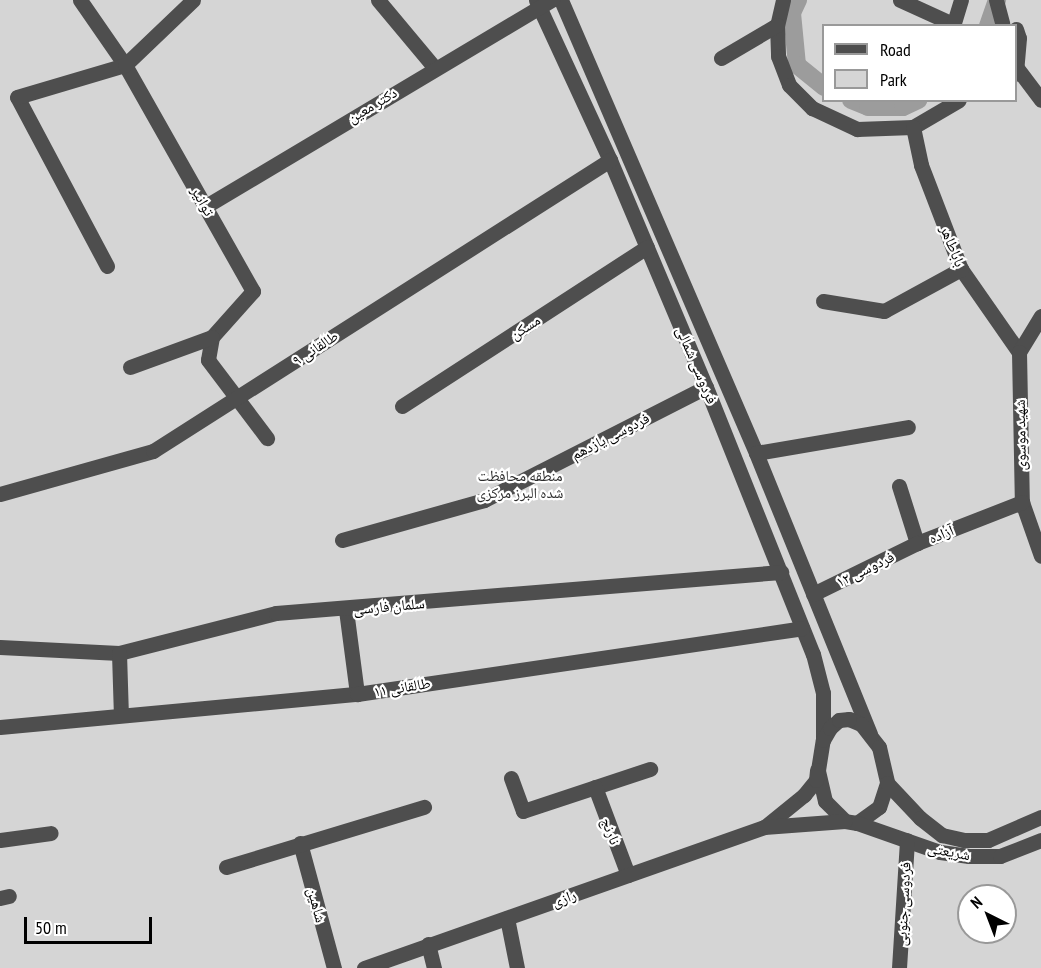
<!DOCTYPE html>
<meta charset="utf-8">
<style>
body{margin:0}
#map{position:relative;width:1041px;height:968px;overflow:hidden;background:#fff;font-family:"PT Sans Narrow","Noto Naskh Arabic",sans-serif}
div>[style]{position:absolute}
.green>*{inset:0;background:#d5d5d5}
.canal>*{height:18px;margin:-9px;padding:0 9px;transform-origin:9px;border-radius:9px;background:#9c9c9c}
.minor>*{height:15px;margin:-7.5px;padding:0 7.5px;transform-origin:7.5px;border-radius:7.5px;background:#4e4e4e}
span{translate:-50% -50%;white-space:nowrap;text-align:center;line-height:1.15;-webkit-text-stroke:4.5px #fff;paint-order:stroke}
.street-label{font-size:15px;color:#000}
.park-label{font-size:15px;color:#2c2c2c}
.legend{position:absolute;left:822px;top:24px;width:195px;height:78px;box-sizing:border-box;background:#fff;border:2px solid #999;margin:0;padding:8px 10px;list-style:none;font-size:18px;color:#000}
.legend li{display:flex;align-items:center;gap:12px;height:30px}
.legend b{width:30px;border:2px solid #999}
.north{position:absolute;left:957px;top:884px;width:60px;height:60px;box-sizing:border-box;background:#fff;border:2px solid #999;border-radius:50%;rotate:318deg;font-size:16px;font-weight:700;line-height:24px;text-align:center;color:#000}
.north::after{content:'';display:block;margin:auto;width:21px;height:27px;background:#000;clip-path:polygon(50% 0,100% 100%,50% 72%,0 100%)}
.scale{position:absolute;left:24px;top:917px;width:128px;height:27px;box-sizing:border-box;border:3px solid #000;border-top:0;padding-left:8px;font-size:18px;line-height:21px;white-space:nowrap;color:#000;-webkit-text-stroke:4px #fff;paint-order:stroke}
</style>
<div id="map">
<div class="green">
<i style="clip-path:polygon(evenodd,0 0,1041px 0,1041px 968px,0 968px,0 0,824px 26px,1016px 26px,1016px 100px,824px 100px,824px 26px,0 0,969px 896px,1005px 896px,1005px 932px,969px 932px,969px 896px)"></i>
</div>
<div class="canal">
<i style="left:798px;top:0;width:14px;rotate:115deg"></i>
<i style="left:792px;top:13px;width:52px;rotate:84.5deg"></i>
<i style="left:797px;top:65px;width:35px;rotate:39deg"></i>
<i style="left:988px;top:26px;width:28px;rotate:-71deg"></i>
<i style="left:851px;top:100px;width:18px;rotate:22deg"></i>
<i style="left:868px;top:107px;width:35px"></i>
<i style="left:903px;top:107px;width:17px;rotate:-25deg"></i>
</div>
<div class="minor">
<i style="left:80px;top:0;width:79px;rotate:55.3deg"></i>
<i style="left:125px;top:65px;width:260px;rotate:60.5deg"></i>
<i style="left:253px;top:291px;width:62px;rotate:131.7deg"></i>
<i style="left:212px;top:337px;width:23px;rotate:100deg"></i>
<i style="left:208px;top:360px;width:98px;rotate:52.9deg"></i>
<i style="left:378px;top:0;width:87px;rotate:50.1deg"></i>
<i style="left:536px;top:0;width:176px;rotate:65.2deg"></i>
<i style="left:610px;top:160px;width:246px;rotate:67.1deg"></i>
<i style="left:706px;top:387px;width:288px;rotate:68.2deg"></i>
<i style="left:813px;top:654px;width:40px;rotate:75.6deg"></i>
<i style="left:823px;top:693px;width:47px;rotate:90deg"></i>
<i style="left:561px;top:0;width:493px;rotate:66.7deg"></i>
<i style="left:756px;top:453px;width:303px;rotate:67.9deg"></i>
<i style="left:783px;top:0;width:26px;rotate:103deg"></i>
<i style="left:777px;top:25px;width:31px;rotate:88deg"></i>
<i style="left:778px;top:56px;width:31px;rotate:69deg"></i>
<i style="left:789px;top:85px;width:33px;rotate:45deg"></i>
<i style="left:812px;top:108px;width:50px;rotate:25deg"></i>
<i style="left:857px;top:129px;width:56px;rotate:-2deg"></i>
<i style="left:913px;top:127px;width:53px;rotate:-30.4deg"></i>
<i style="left:900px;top:0;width:58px;rotate:24.4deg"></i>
<i style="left:996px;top:0;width:24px;rotate:75deg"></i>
<i style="left:953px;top:26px;width:27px;rotate:-73deg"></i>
<i style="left:1016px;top:29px;width:9px;rotate:72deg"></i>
<i style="left:1019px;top:38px;width:36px;rotate:95deg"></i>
<i style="left:721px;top:58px;width:65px;rotate:-30.5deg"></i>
<i style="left:1017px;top:68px;width:40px;rotate:53deg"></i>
<i style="left:913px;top:127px;width:39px;rotate:78deg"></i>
<i style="left:921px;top:165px;width:111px;rotate:69deg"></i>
<i style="left:961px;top:269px;width:101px;rotate:55.1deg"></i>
<i style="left:206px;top:206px;width:403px;rotate:-30.8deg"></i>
<i style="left:107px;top:266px;width:191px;rotate:-118deg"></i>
<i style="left:17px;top:97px;width:113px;rotate:-16.5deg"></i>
<i style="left:125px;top:65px;width:94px;rotate:-43.7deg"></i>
<i style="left:823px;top:301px;width:62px;rotate:9.3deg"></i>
<i style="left:884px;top:311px;width:88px;rotate:-28.6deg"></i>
<i style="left:1041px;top:316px;width:42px;rotate:121.4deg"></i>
<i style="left:1019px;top:352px;width:150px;rotate:88.9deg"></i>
<i style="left:1022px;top:502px;width:57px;rotate:70.6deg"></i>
<i style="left:130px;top:367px;width:87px;rotate:-20.1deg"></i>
<i style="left:402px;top:406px;width:292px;rotate:-33deg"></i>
<i style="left:756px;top:453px;width:154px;rotate:-9.7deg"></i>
<i style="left:899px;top:486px;width:60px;rotate:72.5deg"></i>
<i style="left:917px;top:543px;width:113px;rotate:-21.3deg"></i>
<i style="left:0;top:494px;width:159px;rotate:-15.7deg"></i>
<i style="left:153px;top:451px;width:542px;rotate:-32.49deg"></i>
<i style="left:342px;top:540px;width:148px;rotate:-15.7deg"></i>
<i style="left:484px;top:500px;width:249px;rotate:-27deg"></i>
<i style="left:813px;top:594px;width:116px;rotate:-26.1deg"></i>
<i style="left:346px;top:610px;width:85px;rotate:82.5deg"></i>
<i style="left:0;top:647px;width:119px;rotate:2.9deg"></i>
<i style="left:119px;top:653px;width:162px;rotate:-14.3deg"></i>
<i style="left:276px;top:613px;width:507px;rotate:-4.64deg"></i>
<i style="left:119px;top:653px;width:62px;rotate:88.2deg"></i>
<i style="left:849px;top:719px;width:13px;rotate:23deg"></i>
<i style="left:861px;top:724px;width:29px;rotate:52deg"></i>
<i style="left:879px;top:747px;width:37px;rotate:77deg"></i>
<i style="left:887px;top:783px;width:25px;rotate:108deg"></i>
<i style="left:879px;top:807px;width:27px;rotate:144deg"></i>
<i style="left:857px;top:823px;width:12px;rotate:-171deg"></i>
<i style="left:845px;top:821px;width:28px;rotate:-135deg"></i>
<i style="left:825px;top:801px;width:32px;rotate:-103deg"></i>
<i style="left:818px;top:770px;width:30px;rotate:-81deg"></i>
<i style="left:823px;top:740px;width:14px;rotate:-60deg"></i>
<i style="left:830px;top:728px;width:12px;rotate:-42deg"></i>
<i style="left:839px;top:720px;width:10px;rotate:-6deg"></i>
<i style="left:0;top:727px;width:359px;rotate:-5.3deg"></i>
<i style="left:357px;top:694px;width:450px;rotate:-8.4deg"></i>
<i style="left:511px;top:778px;width:35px;rotate:70deg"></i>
<i style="left:523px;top:811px;width:134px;rotate:-18.3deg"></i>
<i style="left:887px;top:783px;width:48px;rotate:46.7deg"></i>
<i style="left:920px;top:818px;width:28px;rotate:38deg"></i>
<i style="left:942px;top:835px;width:23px;rotate:13deg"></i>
<i style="left:964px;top:840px;width:24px"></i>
<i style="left:988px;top:840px;width:58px;rotate:-23.5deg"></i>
<i style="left:595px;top:787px;width:94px;rotate:69.4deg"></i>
<i style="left:857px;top:823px;width:88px;rotate:19.3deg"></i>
<i style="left:940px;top:852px;width:29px;rotate:8deg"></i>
<i style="left:969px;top:856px;width:31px"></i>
<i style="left:1000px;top:856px;width:44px;rotate:-21.3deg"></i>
<i style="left:767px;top:825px;width:48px;rotate:-39deg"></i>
<i style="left:804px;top:795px;width:19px;rotate:-51deg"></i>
<i style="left:816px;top:780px;width:10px;rotate:-84deg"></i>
<i style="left:0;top:840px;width:51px;rotate:-7.8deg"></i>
<i style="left:300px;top:843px;width:130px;rotate:74.8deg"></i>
<i style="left:226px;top:867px;width:207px;rotate:-16.9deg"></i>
<i style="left:0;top:898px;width:9px;rotate:-13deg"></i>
<i style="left:507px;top:918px;width:51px;rotate:78.7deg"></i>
<i style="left:428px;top:944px;width:25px;rotate:76deg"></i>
<i style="left:364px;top:968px;width:424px;rotate:-19.4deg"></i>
<i style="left:764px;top:827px;width:81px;rotate:-4.2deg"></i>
<i style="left:899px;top:968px;width:128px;rotate:-86.4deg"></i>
</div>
<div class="street-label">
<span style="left:372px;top:105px;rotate:-31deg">دکتر معین</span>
<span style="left:203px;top:201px;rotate:61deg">توانیر</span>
<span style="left:953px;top:246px;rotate:68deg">باباطاهر</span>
<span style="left:525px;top:327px;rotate:-33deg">مسکن</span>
<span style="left:315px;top:348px;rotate:-33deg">طالقانی ۹</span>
<span style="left:697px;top:365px;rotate:67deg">فردوسی شمالی</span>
<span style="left:1020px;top:435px;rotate:-91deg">شهید موسوی</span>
<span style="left:610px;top:436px;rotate:-27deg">فردوسی یازدهم</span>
<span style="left:941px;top:534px;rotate:-22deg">آزاده</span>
<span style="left:865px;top:569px;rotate:-26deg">فردوسی ۱۲</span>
<span style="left:389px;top:606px;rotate:-5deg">سلمان فارسی</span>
<span style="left:402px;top:687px;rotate:-9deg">طالقانی ۱۱</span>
<span style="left:611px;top:831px;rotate:69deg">نارنج</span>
<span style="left:949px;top:851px;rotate:11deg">شریعتی</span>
<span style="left:564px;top:898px;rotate:-20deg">رازی</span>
<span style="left:903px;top:904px;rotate:-87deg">فردوسی جنوبی</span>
<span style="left:317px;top:905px;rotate:75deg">شاهین</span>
</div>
<div class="park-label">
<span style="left:520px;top:484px">منطقه محافظت<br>شده البرز مرکزی</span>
</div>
<ul class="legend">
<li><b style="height:8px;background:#4e4e4e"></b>Road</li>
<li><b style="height:16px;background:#d5d5d5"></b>Park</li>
</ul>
<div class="north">N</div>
<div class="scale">50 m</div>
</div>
